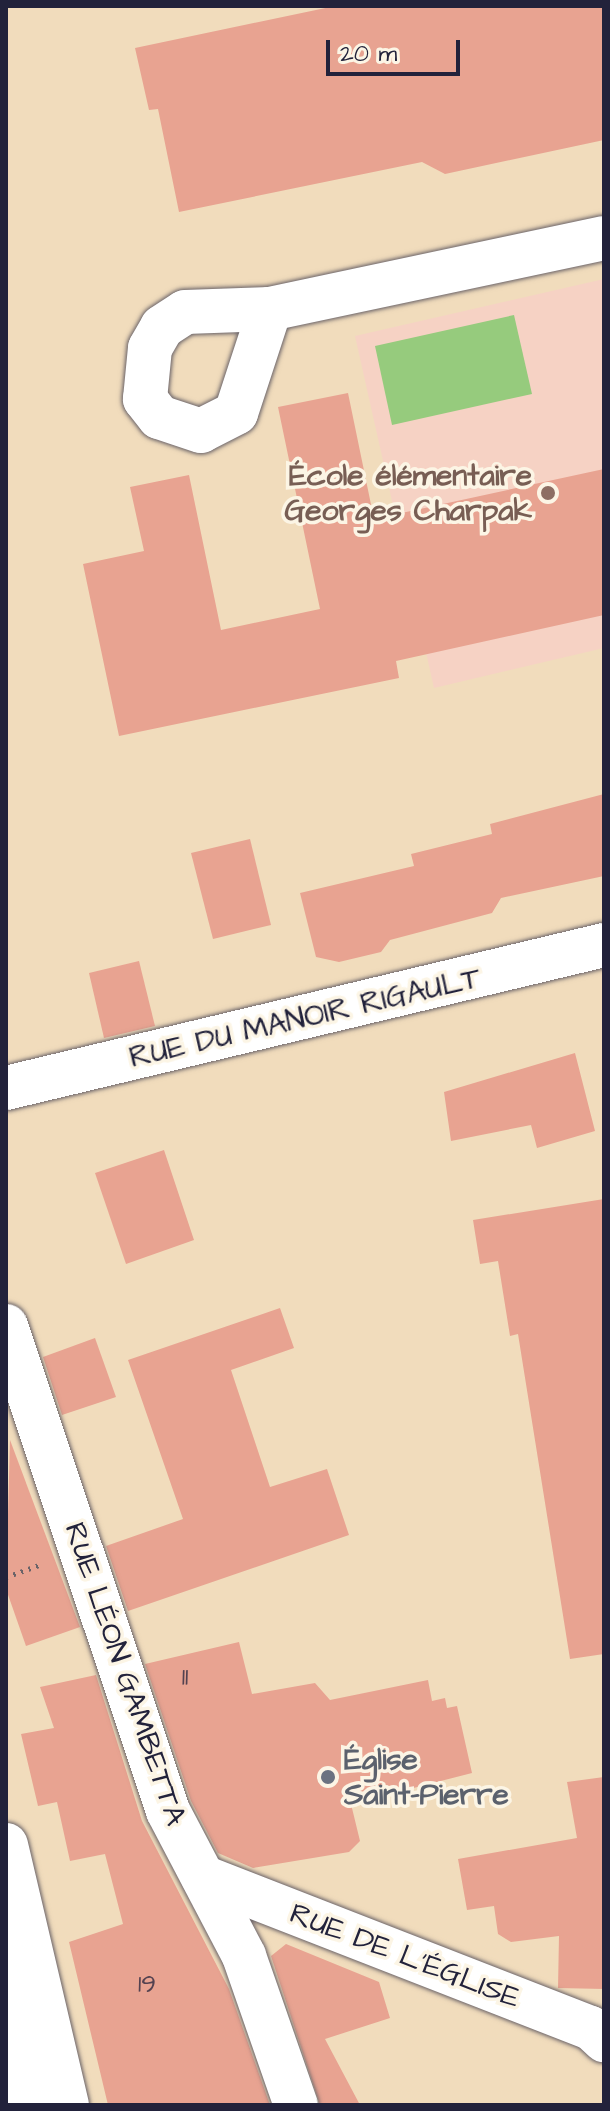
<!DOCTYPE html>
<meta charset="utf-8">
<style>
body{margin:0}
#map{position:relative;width:610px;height:2111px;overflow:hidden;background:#f1dcbc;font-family:"Architects Daughter",sans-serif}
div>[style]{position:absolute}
.built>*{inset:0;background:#f6d2c4}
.green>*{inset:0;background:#96cb7d}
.building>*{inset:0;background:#e8a391}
.path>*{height:5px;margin-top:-2.5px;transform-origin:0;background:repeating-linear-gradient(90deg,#6a6368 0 2px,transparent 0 8px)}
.roads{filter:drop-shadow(0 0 2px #6a6368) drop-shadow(0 0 2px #6a6368)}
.minor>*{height:44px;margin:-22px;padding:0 22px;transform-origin:22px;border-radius:22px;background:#fff}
.major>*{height:44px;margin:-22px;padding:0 22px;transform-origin:22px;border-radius:22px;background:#fff}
.dots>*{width:22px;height:22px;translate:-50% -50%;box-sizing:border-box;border:4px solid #fcf5e5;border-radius:50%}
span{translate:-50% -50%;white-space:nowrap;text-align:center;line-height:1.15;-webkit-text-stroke:7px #fcf5e5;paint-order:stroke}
.number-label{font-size:26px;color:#544250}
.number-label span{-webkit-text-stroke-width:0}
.education-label{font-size:30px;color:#785e54;font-weight:700}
.right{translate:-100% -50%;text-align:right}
.street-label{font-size:30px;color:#22223b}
.worship-label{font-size:30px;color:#5b616d;font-weight:700}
.left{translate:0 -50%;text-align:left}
.frame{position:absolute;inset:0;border:8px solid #22223b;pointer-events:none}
.scale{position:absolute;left:326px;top:40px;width:134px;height:36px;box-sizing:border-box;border:4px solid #22223b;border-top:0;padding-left:10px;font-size:24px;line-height:28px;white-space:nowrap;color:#22223b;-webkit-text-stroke:6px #fcf5e5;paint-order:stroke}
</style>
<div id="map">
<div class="built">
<i style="clip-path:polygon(604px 279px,604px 648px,434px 688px,355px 336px)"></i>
</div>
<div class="green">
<i style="clip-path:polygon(514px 315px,532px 394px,392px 425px,375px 346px)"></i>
</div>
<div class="building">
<i style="clip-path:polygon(335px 6px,604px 6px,604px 140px,445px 174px,422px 162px,179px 212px,158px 109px,149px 110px,135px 48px)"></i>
<i style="clip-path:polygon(348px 393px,374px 519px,604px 469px,604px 615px,396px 661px,399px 678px,119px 736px,83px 564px,144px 551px,130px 487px,189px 475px,221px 630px,320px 609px,278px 407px)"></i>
<i style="clip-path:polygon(604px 794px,604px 876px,501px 898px,492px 913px,390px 940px,381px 952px,339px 962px,316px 957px,300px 893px,414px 866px,411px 854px,492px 834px,490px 824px)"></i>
<i style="clip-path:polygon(250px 839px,271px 925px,213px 939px,191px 853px)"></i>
<i style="clip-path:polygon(139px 961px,155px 1026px,104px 1038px,89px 973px)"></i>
<i style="clip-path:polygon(575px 1053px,595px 1131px,537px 1148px,531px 1125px,451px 1141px,444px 1092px)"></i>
<i style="clip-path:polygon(164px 1150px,194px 1240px,126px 1264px,95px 1173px)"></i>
<i style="clip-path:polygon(604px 1199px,604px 1654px,570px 1659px,518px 1334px,510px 1336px,498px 1261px,480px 1264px,473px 1220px)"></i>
<i style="clip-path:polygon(280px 1308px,294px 1348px,231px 1370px,270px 1487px,327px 1469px,349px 1535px,128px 1611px,106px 1546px,183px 1519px,128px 1360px)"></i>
<i style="clip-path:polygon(95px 1338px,116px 1397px,62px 1415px,43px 1357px)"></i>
<i style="clip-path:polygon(10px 1440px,80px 1627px,26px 1646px,6px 1589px)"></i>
<i style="clip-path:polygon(239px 1642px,252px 1694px,315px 1683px,330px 1700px,428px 1680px,432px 1701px,445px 1698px,447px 1708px,457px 1706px,472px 1773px,351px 1804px,360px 1841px,349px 1852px,253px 1868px,218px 1853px,191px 1801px,145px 1664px)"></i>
<i style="clip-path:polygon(96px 1675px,142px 1821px,229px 1989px,270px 2105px,108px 2105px,69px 1942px,123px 1924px,105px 1854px,70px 1861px,57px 1802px,38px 1806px,21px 1734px,54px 1728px,40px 1687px)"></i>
<i style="clip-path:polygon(604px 1777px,604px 1989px,558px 1988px,559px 1936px,511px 1942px,498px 1934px,494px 1906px,467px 1910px,458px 1859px,577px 1838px,567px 1782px)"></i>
<i style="clip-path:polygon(286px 1944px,379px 1982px,390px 2018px,325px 2039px,360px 2105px,320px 2105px,271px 1956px)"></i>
</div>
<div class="path">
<i style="left:6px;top:1577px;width:35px;rotate:-20deg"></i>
</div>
<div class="roads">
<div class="minor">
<i style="left:270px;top:309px;width:109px;rotate:108.1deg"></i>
<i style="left:236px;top:413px;width:39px;rotate:153deg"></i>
<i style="left:201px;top:431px;width:44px;rotate:-161.6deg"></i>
<i style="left:159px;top:417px;width:23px;rotate:-128deg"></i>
<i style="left:145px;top:399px;width:51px;rotate:-84.4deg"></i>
<i style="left:150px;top:348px;width:24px;rotate:-60deg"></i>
<i style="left:162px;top:327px;width:27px;rotate:-33deg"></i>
<i style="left:185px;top:312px;width:85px;rotate:-2deg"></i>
<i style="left:270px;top:309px;width:341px;rotate:-12deg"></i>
<i style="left:6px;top:1088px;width:615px;rotate:-13.45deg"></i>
<i style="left:6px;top:1326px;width:511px;rotate:71.53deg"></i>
<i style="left:168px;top:1811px;width:164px;rotate:62.3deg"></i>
<i style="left:244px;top:1956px;width:158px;rotate:70.8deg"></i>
<i style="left:203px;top:1877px;width:416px;rotate:21.3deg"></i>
<i style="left:591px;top:2028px;width:18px;rotate:43deg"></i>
<i style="left:6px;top:1949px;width:160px;rotate:76.7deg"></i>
</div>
<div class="major">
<i style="left:6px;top:1845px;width:267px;rotate:76.8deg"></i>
<i style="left:6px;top:2056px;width:50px;rotate:76.2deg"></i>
</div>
</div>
<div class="dots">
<i style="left:548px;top:493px;background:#8d6e63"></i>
<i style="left:328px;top:1777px;background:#6b7280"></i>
</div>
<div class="number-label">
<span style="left:185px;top:1678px">11</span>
<span style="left:147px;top:1985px">19</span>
</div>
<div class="education-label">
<span class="right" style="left:532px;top:493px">École élémentaire<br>Georges Charpak</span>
</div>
<div class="street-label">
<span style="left:305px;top:1018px;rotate:-13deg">RUE DU MANOIR RIGAULT</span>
<span style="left:125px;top:1674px;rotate:71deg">RUE LÉON GAMBETTA</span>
<span style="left:405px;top:1956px;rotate:21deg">RUE DE L'ÉGLISE</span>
</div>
<div class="worship-label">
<span class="left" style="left:344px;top:1777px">Église<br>Saint-Pierre</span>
</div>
<div class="frame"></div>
<div class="scale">20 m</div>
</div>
